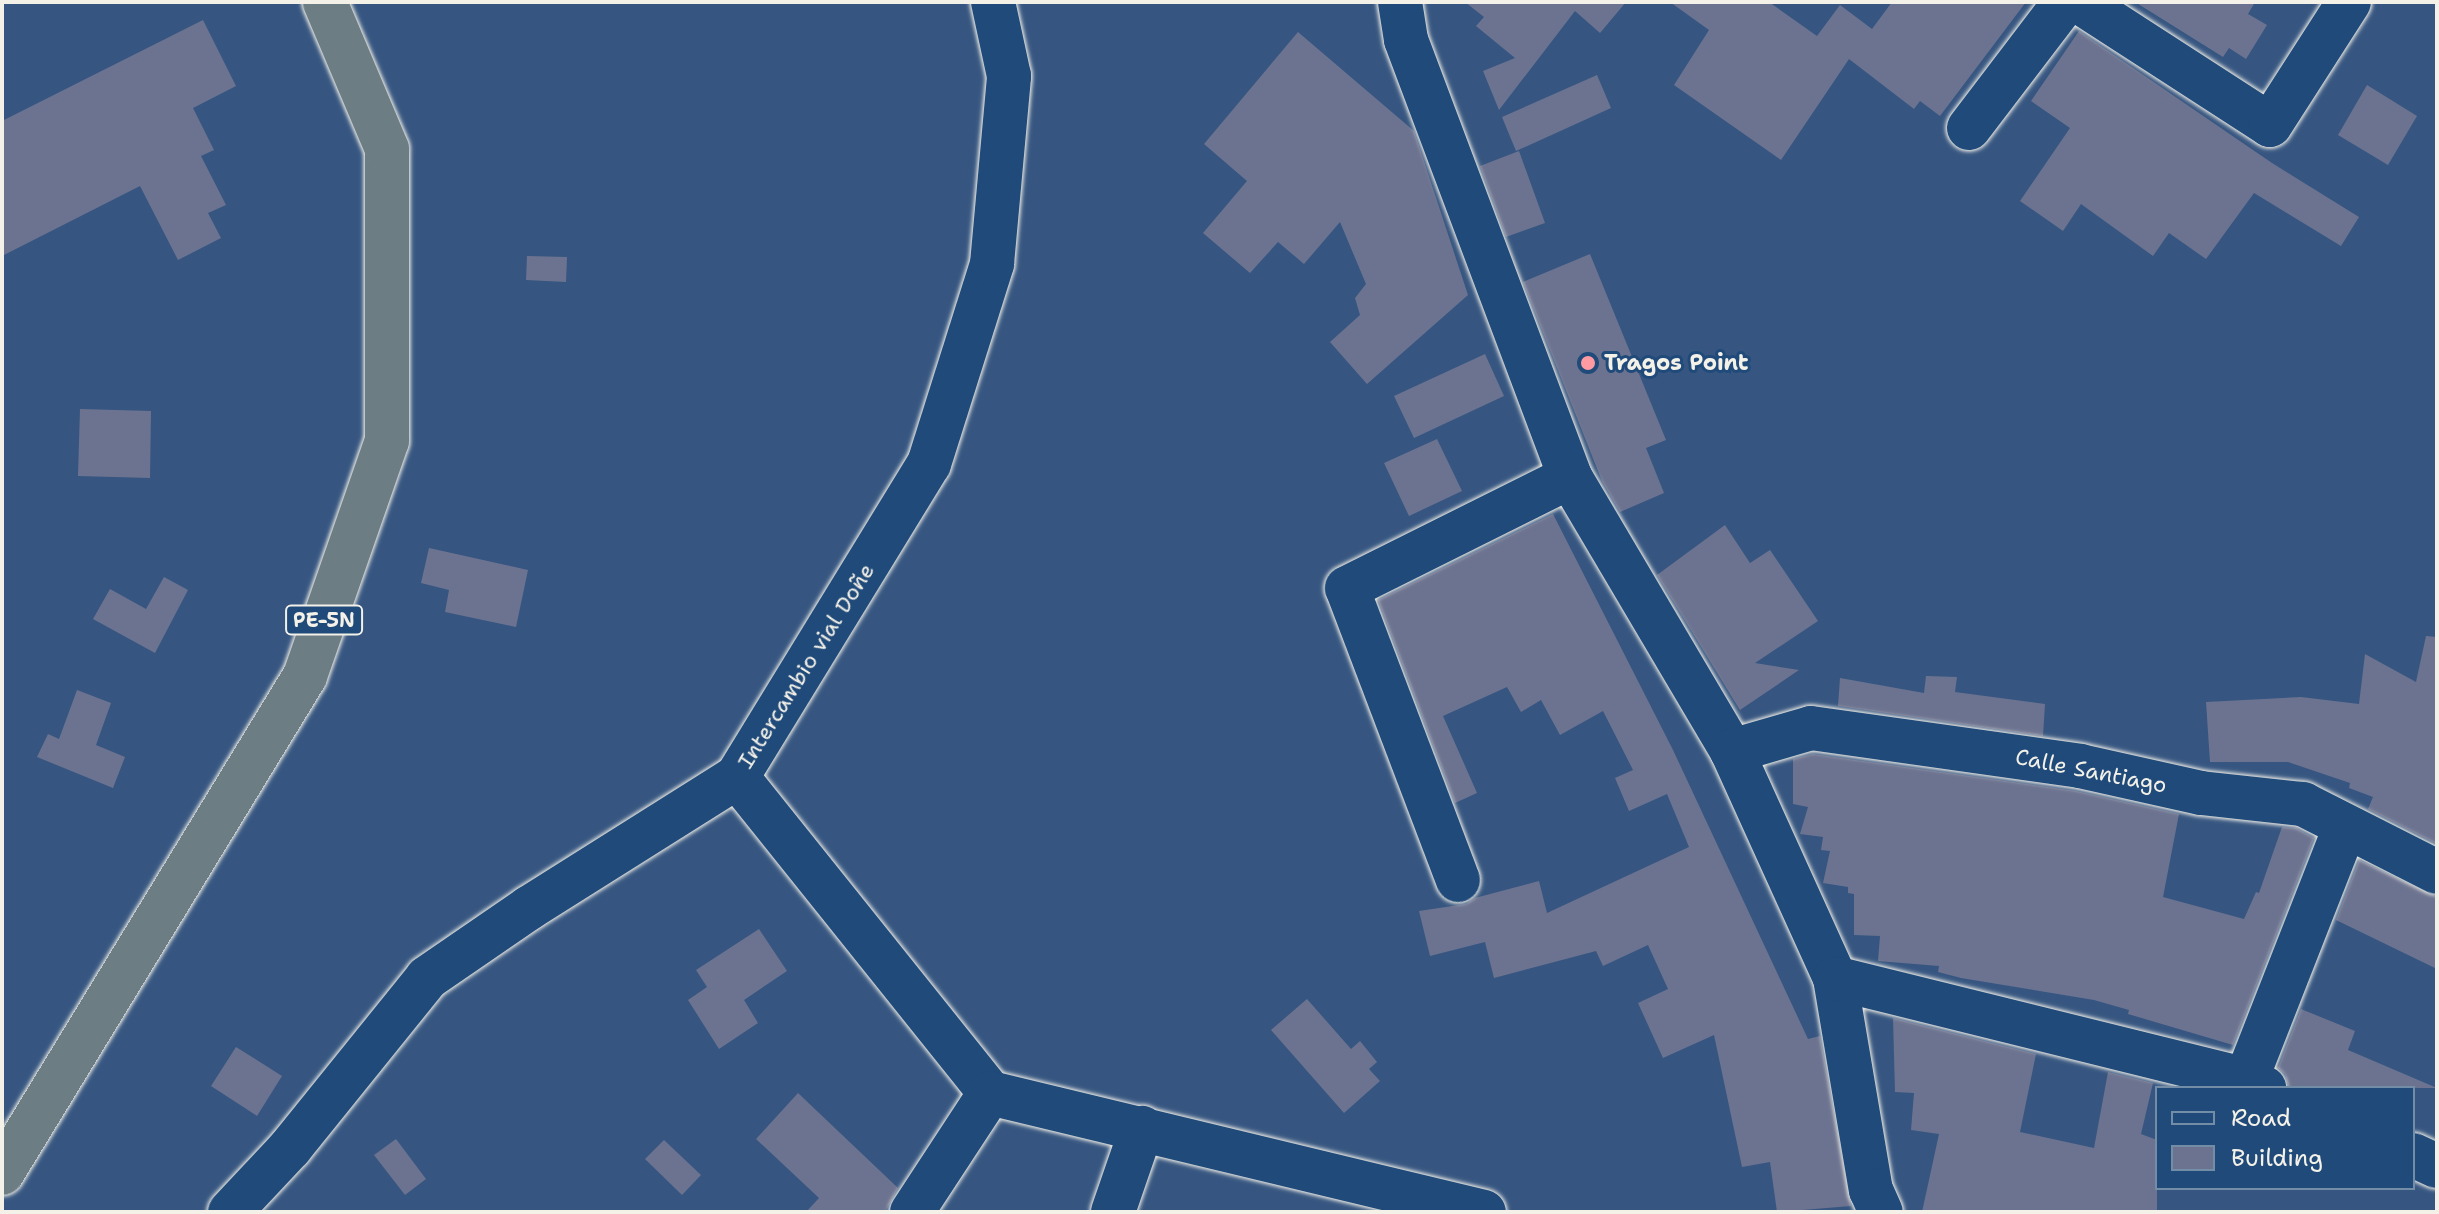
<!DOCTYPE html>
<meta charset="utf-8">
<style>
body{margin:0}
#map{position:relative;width:2439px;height:1214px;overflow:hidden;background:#365681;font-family:"Shantell Sans",sans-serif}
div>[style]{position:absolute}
.building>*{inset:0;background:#6c7390}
.roads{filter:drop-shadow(0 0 2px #f4f1e8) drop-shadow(0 0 2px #f4f1e8)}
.minor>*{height:44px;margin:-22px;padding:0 22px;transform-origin:22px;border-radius:22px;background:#1f4a7a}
.highway>*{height:44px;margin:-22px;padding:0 22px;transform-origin:22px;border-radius:22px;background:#6d7d84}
.dots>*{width:22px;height:22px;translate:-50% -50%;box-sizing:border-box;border:4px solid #1f4a7a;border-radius:50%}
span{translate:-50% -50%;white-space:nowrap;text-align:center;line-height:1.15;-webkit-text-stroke:6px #1f4a7a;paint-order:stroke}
.shield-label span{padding:2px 6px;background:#1f4a7a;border:2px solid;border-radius:6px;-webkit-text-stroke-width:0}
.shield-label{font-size:20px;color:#f4f1e8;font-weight:700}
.poi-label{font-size:22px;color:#f4f1e8;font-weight:700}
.left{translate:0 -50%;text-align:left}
.street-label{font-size:22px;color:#f4f1e8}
.frame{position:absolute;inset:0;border:4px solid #f4f1e8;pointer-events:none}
.legend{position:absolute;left:2155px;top:1086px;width:260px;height:104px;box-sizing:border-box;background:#1f4a7a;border:2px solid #748da6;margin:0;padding:10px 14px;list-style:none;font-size:24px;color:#f4f1e8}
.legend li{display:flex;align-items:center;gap:16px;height:40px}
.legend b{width:40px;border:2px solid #748da6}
</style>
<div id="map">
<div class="building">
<i style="clip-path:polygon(1465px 2px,1626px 2px,1600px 33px,1575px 11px,1499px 110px,1483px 71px,1515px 58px,1476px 26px,1484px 17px)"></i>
<i style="clip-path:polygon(1670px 2px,1769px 2px,1817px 36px,1840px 5px,1872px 29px,1892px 2px,2026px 2px,1940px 116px,1920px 101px,1914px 109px,1849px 59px,1781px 160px,1674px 85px,1709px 30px)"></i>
<i style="clip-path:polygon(2135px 2px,2255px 2px,2248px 14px,2267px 25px,2246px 59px,2229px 48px,2223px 57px)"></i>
<i style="clip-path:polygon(203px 20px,236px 86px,193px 108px,214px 150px,201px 156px,226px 205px,208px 213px,221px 238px,178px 260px,140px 186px,2px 256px,2px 121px)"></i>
<i style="clip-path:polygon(2079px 31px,2272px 163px,2359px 217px,2341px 246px,2254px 193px,2206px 259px,2169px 233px,2153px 256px,2081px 204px,2063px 231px,2020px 201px,2070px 128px,2031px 101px)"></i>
<i style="clip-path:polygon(1298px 32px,1414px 131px,1468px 295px,1367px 384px,1330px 342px,1360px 315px,1355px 298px,1366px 284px,1340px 222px,1304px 264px,1278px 242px,1250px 273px,1203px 233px,1247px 181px,1204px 144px)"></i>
<i style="clip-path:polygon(1597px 75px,1611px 108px,1516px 151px,1502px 117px)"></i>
<i style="clip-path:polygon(2367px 85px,2417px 116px,2388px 165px,2338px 135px)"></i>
<i style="clip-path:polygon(1519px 151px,1545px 223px,1506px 237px,1480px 166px)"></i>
<i style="clip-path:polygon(1590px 254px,1666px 440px,1646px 448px,1664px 493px,1620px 512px,1602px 481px,1523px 282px)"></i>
<i style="clip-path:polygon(527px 256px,567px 257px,566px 282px,526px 280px)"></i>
<i style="clip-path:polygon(1485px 354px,1504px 396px,1414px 438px,1394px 396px)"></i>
<i style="clip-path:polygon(80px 409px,151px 411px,150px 478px,78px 476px)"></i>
<i style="clip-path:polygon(1437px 439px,1462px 491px,1409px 516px,1384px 463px)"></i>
<i style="clip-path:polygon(1553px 514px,1673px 750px,1808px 1039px,1820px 1036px,1851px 1206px,1777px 1212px,1770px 1162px,1742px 1167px,1714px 1035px,1663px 1058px,1638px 1003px,1668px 989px,1648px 945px,1603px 966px,1596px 951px,1494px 978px,1485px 942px,1430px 956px,1419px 911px,1466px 904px,1475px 898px,1539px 881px,1547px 913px,1689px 847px,1667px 794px,1629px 811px,1615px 778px,1633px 770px,1603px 711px,1560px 735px,1541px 700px,1521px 712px,1507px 687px,1443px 716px,1477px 793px,1455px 803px,1378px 600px)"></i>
<i style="clip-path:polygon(1725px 525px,1750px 563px,1770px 550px,1818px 621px,1755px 663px,1799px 670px,1740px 710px,1657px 575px)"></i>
<i style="clip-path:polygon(429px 548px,528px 570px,516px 627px,445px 612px,449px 590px,421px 583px)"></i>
<i style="clip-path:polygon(164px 577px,188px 590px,155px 653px,93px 619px,110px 589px,146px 609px)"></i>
<i style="clip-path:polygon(2426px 636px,2437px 637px,2437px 844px,2368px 809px,2373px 797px,2349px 788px,2350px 783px,2288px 762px,2210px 762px,2206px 702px,2301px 697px,2359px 704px,2365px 654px,2416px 682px)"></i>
<i style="clip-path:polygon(1926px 676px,1957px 677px,1955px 692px,2045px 704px,2043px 736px,1838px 706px,1840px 678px,1924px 693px)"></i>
<i style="clip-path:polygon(77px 690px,111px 703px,96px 745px,125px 757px,113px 788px,37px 757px,48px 734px,59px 739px)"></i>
<i style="clip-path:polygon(1813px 754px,2076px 791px,2179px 814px,2163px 897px,2244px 919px,2256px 892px,2259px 893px,2282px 827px,2296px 828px,2314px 838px,2233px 1045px,2128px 1014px,2129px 1010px,2094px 1000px,1961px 978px,1938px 972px,1939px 966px,1878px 961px,1880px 936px,1854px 935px,1854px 894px,1848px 893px,1848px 887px,1823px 883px,1830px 851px,1821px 850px,1823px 837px,1800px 834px,1808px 807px,1793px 804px,1793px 759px)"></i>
<i style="clip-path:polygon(2359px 860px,2437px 897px,2437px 969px,2336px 920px)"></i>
<i style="clip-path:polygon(759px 929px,787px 971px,744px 1000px,758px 1023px,719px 1049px,688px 1000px,707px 987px,696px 970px)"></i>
<i style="clip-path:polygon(1307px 999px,1351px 1049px,1360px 1041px,1377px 1062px,1369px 1069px,1380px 1081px,1344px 1113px,1271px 1030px)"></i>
<i style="clip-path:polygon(2301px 1009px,2355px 1031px,2348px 1050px,2437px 1088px,2289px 1088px,2285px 1074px,2278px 1068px)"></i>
<i style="clip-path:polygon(1893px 1018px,2036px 1054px,2020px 1132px,2094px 1148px,2108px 1072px,2153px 1083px,2141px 1134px,2157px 1140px,2157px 1212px,1922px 1212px,1939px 1134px,1911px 1130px,1914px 1093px,1895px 1092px)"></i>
<i style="clip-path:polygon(236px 1047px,282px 1076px,257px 1116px,211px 1086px)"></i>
<i style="clip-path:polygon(798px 1093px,898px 1188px,885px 1212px,806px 1212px,819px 1198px,756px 1139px)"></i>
<i style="clip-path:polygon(396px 1139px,426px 1179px,405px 1195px,374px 1155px)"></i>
<i style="clip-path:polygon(664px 1140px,701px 1175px,682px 1195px,645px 1159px)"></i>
</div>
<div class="roads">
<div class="minor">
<i style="left:1400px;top:2px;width:38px;rotate:81deg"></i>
<i style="left:1406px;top:40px;width:467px;rotate:69.4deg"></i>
<i style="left:1570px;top:477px;width:318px;rotate:59.4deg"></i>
<i style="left:1732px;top:751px;width:249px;rotate:65.6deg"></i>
<i style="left:1835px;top:978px;width:215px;rotate:80.4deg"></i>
<i style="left:1871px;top:1190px;width:24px;rotate:66deg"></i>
<i style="left:2080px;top:2px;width:226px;rotate:32.9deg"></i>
<i style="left:2270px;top:125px;width:146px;rotate:-57.3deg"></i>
<i style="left:1969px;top:128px;width:158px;rotate:-52.7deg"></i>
<i style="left:1732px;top:751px;width:82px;rotate:-16.2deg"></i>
<i style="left:1811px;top:728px;width:272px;rotate:8deg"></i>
<i style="left:2080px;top:766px;width:124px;rotate:12.6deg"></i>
<i style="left:2201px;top:793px;width:103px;rotate:6.2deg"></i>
<i style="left:2303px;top:804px;width:150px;rotate:26.9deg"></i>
<i style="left:737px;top:777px;width:405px;rotate:51.3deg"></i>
<i style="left:990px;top:1093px;width:508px;rotate:13.54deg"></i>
<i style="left:1458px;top:880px;width:312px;rotate:-110.8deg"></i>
<i style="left:1347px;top:588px;width:249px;rotate:-26.5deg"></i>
<i style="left:1835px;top:978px;width:423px;rotate:13.9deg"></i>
<i style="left:2246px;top:1080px;width:20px;rotate:24deg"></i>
<i style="left:2246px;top:1080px;width:271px;rotate:-68.6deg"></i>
<i style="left:2413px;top:1155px;width:26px;rotate:25deg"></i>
<i style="left:230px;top:1212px;width:88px;rotate:-46.8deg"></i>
<i style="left:290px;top:1148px;width:218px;rotate:-51.1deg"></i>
<i style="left:427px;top:978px;width:124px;rotate:-34.5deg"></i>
<i style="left:529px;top:908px;width:246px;rotate:-32.2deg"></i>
<i style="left:737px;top:777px;width:367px;rotate:-58.5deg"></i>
<i style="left:929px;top:464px;width:210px;rotate:-72.5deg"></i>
<i style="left:992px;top:264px;width:189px;rotate:-84.8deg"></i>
<i style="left:1009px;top:76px;width:76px;rotate:-102.2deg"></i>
<i style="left:912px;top:1212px;width:142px;rotate:-56.8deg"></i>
<i style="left:1113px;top:1212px;width:89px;rotate:-71deg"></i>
</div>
<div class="highway">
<i style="left:2px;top:1173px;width:582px;rotate:-58.63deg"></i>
<i style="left:305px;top:676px;width:249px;rotate:-70.8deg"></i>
<i style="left:387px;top:441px;width:292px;rotate:-90deg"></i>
<i style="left:387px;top:149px;width:160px;rotate:-112.9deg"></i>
</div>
</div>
<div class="dots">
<i style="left:1588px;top:363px;background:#ff9aa2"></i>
</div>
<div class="shield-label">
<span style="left:324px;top:620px">PE-5N</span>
</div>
<div class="poi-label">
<span class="left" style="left:1604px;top:363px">Tragos Point</span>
</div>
<div class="street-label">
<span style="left:806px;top:666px;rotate:-58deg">Intercambio vial Doñe</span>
<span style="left:2091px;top:771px;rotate:11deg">Calle Santiago</span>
</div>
<div class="frame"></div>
<ul class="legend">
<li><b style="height:10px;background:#1f4a7a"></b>Road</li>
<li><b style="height:22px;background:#6c7390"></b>Building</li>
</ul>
</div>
